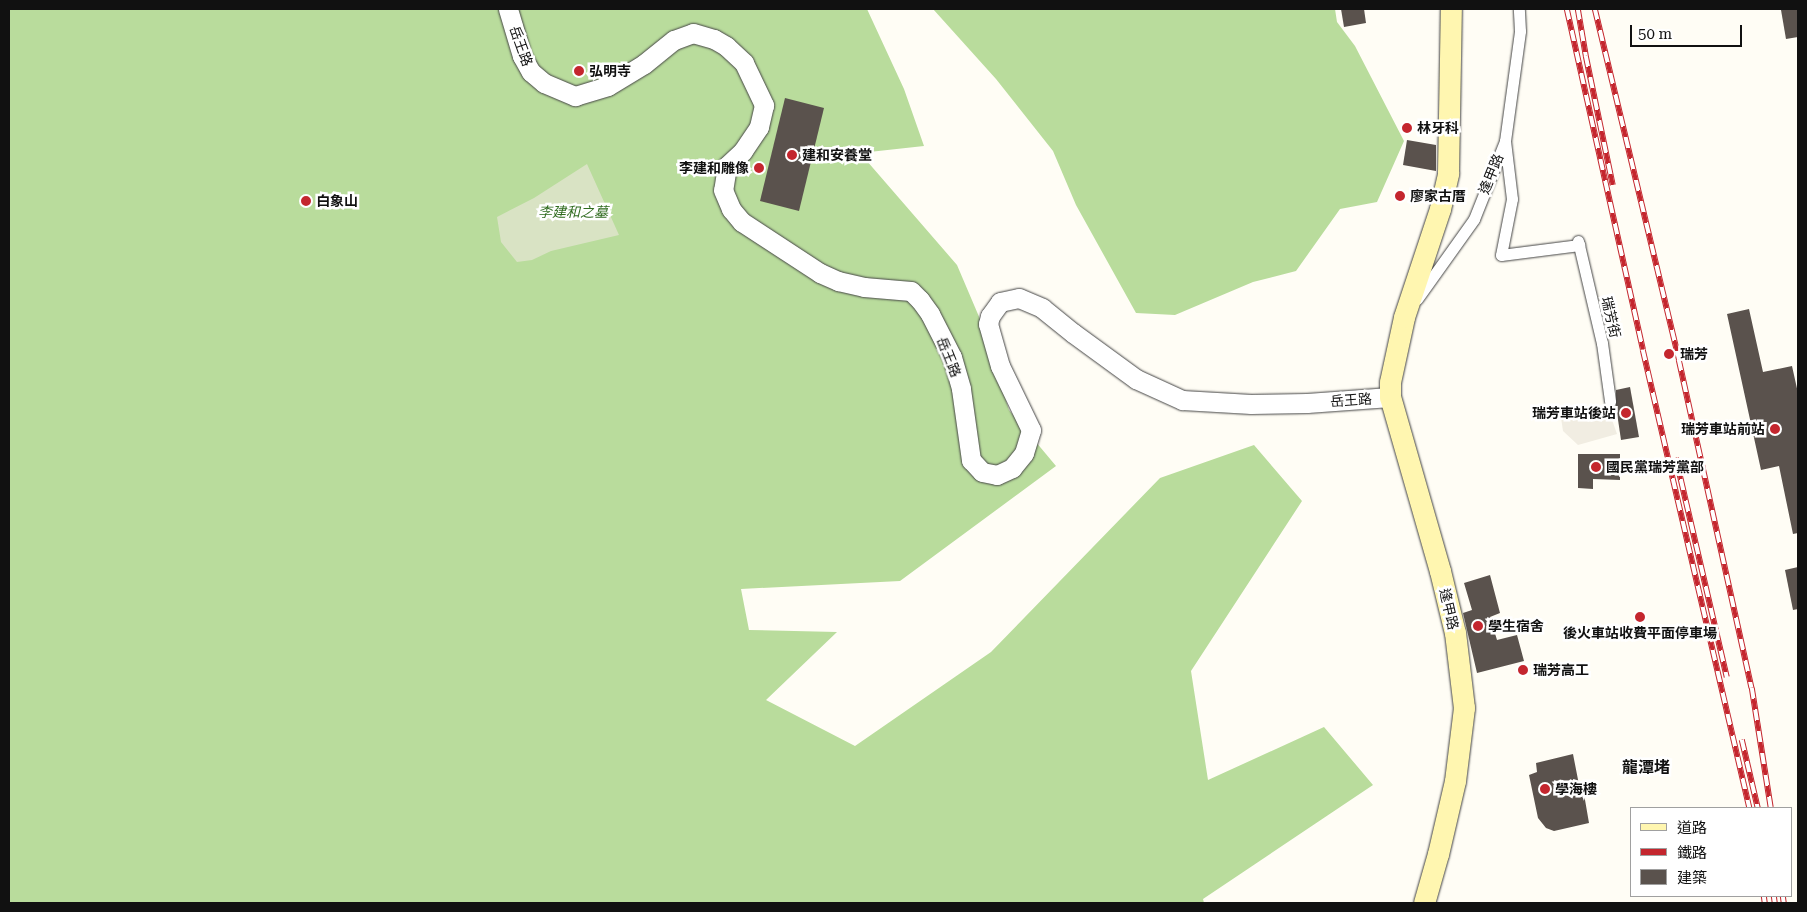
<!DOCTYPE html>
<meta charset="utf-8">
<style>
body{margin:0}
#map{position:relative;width:1807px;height:912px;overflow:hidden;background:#fffdf5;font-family:"Roboto Serif","Noto Sans TC",serif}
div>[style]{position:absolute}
.forest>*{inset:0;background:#b9dc9c}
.cemetery>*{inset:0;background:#d9e3c4}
.plaza>*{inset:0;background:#f1ede2}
.building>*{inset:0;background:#5a524d}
.roads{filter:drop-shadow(0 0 1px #444) drop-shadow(0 0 1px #444)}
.pedestrian>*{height:11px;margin:-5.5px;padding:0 5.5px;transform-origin:5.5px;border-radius:5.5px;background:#fff}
.tertiary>*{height:19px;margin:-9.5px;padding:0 9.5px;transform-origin:9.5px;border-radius:9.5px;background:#fff}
.secondary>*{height:21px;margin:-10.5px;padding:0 10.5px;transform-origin:10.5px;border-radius:10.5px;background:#fff6b0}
.rail>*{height:5.5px;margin-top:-2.75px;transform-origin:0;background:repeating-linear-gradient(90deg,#fff 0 11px,#c4262e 0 22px);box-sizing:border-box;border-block:1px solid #c4262e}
.dots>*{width:14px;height:14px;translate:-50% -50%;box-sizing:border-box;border:2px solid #fff;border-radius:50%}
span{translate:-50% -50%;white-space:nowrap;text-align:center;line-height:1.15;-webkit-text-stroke:5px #fff;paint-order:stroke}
.street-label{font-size:14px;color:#111}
.poi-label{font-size:14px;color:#111;font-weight:700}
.left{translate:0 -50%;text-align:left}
.right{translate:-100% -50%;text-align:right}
.park-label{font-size:14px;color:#2f6b1f;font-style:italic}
.quarter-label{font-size:16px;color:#111;font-weight:700}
.frame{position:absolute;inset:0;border:10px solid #111;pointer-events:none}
.legend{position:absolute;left:1630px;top:807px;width:162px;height:90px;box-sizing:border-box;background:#fff;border:1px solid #a0a0a0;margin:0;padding:6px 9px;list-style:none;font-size:15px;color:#111}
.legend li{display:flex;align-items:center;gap:10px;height:25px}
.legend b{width:25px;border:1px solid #a0a0a0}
.scale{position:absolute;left:1630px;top:25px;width:112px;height:22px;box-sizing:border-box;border:2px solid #111;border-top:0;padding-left:6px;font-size:15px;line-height:18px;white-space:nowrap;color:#111;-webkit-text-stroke:4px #fff;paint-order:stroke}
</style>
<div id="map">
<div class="forest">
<i style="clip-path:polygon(9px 9px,867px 9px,904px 89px,924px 146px,860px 153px,957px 265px,980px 319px,1009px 410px,1056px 466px,900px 581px,741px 589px,749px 630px,837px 632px,766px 700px,855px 746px,991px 652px,1160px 478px,1254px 445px,1302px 501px,1191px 671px,1208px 780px,1324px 727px,1373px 785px,1203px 899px,1204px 903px,9px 903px)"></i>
<i style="clip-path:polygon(933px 9px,1335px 9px,1337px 22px,1355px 46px,1404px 141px,1377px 202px,1340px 209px,1296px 271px,1253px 282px,1175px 315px,1136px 313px,1076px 205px,1053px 151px,996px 79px)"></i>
</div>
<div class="cemetery">
<i style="clip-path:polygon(587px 164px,619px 235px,551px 251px,532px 260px,517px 262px,501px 242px,497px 217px,534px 198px)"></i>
</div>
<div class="plaza">
<i style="clip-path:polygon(1560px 411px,1611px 417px,1617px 434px,1578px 445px,1563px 431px)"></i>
</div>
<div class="building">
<i style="clip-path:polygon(1341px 9px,1364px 9px,1366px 23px,1344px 27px)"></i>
<i style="clip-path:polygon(1798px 9px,1798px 37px,1786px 39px,1781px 10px)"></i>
<i style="clip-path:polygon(785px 98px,824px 108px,799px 211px,760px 201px)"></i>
<i style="clip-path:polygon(1407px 140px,1436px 145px,1436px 171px,1403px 165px)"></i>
<i style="clip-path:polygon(1749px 309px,1763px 372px,1792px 366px,1798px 393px,1798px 533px,1793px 534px,1779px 466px,1761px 470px,1727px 314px)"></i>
<i style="clip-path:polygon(1630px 387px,1639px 437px,1621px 440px,1616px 406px,1616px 390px)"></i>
<i style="clip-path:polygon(1578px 454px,1620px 454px,1620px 480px,1593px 479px,1593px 489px,1578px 488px)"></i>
<i style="clip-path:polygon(1798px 567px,1798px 609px,1793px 610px,1785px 570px)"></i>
<i style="clip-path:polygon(1490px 575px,1500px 613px,1490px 617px,1497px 640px,1517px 635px,1524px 661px,1477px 673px,1463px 613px,1472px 610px,1464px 583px)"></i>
<i style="clip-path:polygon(1573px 754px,1581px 795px,1584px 794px,1589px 823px,1554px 831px,1546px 828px,1538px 818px,1529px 775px,1537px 772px,1536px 763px)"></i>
</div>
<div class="roads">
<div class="pedestrian">
<i style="left:1505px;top:141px;width:58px;rotate:83.1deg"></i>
<i style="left:1512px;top:199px;width:57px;rotate:101.1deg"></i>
<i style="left:1501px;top:255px;width:79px;rotate:-7.3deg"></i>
<i style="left:1578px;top:241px;width:105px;rotate:76.8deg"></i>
<i style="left:1602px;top:343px;width:59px;rotate:82.1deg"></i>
<i style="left:1417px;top:299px;width:98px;rotate:-54.5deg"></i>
<i style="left:1474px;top:219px;width:84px;rotate:-68.3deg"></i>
<i style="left:1505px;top:141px;width:111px;rotate:-82.2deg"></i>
<i style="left:1520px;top:31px;width:22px;rotate:-93deg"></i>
</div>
<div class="tertiary">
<i style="left:508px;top:9px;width:49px;rotate:73.4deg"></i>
<i style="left:522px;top:56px;width:18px;rotate:61deg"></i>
<i style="left:531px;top:72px;width:17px;rotate:40deg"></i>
<i style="left:544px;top:83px;width:34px;rotate:23deg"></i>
<i style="left:575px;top:96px;width:34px;rotate:-17deg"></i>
<i style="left:608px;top:86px;width:42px;rotate:-31.4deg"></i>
<i style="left:644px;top:64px;width:38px;rotate:-39deg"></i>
<i style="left:674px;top:40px;width:20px;rotate:-20deg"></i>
<i style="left:693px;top:33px;width:22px;rotate:16deg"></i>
<i style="left:714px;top:39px;width:14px;rotate:30deg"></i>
<i style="left:726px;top:46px;width:25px;rotate:43deg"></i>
<i style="left:744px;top:63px;width:47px;rotate:64.5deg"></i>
<i style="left:764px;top:105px;width:23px;rotate:103deg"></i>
<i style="left:759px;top:127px;width:29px;rotate:124deg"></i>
<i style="left:743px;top:151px;width:22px;rotate:137deg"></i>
<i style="left:727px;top:166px;width:24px;rotate:99deg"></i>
<i style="left:723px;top:190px;width:21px;rotate:67deg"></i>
<i style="left:731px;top:209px;width:17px;rotate:50deg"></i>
<i style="left:742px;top:222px;width:93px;rotate:33.2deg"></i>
<i style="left:820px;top:273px;width:20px;rotate:24deg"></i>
<i style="left:838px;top:281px;width:27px;rotate:13deg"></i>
<i style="left:864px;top:287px;width:47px;rotate:4.9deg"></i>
<i style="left:911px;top:291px;width:13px;rotate:45deg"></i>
<i style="left:920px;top:300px;width:17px;rotate:54deg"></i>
<i style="left:930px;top:314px;width:48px;rotate:62.9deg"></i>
<i style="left:952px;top:357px;width:33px;rotate:74deg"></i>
<i style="left:961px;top:389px;width:72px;rotate:82deg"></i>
<i style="left:971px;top:460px;width:16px;rotate:47deg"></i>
<i style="left:982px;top:472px;width:15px;rotate:11deg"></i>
<i style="left:997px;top:475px;width:17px;rotate:-25deg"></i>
<i style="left:1012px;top:468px;width:19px;rotate:-51deg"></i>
<i style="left:1024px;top:453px;width:24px;rotate:-73deg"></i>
<i style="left:1031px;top:430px;width:71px;rotate:-115.8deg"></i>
<i style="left:1000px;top:366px;width:44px;rotate:-105.9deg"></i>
<i style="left:988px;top:324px;width:8px;rotate:-76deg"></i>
<i style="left:990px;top:316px;width:17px;rotate:-54deg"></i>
<i style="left:1000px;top:302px;width:19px;rotate:-12deg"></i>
<i style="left:1019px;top:298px;width:25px;rotate:23deg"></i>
<i style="left:1042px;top:308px;width:40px;rotate:39deg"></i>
<i style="left:1073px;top:333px;width:78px;rotate:36.1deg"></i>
<i style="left:1136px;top:379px;width:51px;rotate:24.5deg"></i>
<i style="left:1182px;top:400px;width:69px;rotate:3.3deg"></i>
<i style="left:1251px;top:404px;width:56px;rotate:-1deg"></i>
<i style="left:1307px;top:403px;width:83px;rotate:-4.1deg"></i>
</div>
<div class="secondary">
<i style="left:1424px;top:903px;width:51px;rotate:-74.1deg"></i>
<i style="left:1438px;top:854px;width:75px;rotate:-76.9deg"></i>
<i style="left:1455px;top:781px;width:74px;rotate:-83deg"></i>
<i style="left:1464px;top:708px;width:76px;rotate:-96.8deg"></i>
<i style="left:1455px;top:633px;width:64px;rotate:-103.6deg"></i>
<i style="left:1440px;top:571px;width:181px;rotate:-106deg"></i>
<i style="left:1390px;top:397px;width:15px;rotate:-90deg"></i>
<i style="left:1390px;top:382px;width:66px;rotate:-77.8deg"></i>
<i style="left:1404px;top:317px;width:114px;rotate:-71.6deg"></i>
<i style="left:1440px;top:209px;width:37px;rotate:-77deg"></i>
<i style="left:1448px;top:173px;width:164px;rotate:-89deg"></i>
</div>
</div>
<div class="rail">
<i style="left:1567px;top:9px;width:349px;rotate:77.4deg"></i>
<i style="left:1643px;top:350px;width:470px;rotate:76.9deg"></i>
<i style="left:1578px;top:9px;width:48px;rotate:80.3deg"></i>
<i style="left:1586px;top:56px;width:132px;rotate:78.2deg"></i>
<i style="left:1595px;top:9px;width:361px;rotate:76.5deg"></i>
<i style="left:1679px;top:360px;width:336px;rotate:77.5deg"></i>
<i style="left:1752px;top:688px;width:121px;rotate:81deg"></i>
<i style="left:1676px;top:458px;width:225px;rotate:76.9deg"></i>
<i style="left:1742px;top:740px;width:70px;rotate:76.8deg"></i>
<i style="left:1764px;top:896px;width:7px;rotate:82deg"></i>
<i style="left:1774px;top:896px;width:7px;rotate:82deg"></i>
<i style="left:1783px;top:896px;width:7px;rotate:82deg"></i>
</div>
<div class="dots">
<i style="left:579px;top:71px;background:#c4262e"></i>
<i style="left:1407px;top:128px;background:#c4262e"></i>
<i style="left:792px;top:155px;background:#c4262e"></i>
<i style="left:759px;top:168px;background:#c4262e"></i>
<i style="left:1400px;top:196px;background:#c4262e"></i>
<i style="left:306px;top:201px;background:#c4262e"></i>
<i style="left:1669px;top:354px;background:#c4262e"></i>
<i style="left:1626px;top:413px;background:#c4262e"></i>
<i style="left:1775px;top:429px;background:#c4262e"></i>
<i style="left:1596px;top:467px;background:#c4262e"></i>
<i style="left:1640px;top:617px;background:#c4262e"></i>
<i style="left:1478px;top:626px;background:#c4262e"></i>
<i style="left:1523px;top:670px;background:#c4262e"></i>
<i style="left:1545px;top:789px;background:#c4262e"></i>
</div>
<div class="street-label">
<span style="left:521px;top:46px;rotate:70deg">岳王路</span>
<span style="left:1491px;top:174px;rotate:-68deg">逢甲路</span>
<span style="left:1611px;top:317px;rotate:77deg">瑞芳街</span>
<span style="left:949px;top:357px;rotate:68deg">岳王路</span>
<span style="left:1351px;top:400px;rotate:-4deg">岳王路</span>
<span style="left:1449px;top:609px;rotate:77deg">逢甲路</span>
</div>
<div class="poi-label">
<span class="left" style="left:589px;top:71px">弘明寺</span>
<span class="left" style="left:1417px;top:128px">林牙科</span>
<span class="left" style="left:802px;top:155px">建和安養堂</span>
<span class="right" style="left:749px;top:168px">李建和雕像</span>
<span class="left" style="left:1410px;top:196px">廖家古厝</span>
<span class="left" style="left:316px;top:201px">白象山</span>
<span class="left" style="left:1680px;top:354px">瑞芳</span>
<span class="right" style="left:1616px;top:413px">瑞芳車站後站</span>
<span class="right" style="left:1765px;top:429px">瑞芳車站前站</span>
<span class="left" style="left:1606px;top:467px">國民黨瑞芳黨部</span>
<span class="left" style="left:1488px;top:626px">學生宿舍</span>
<span style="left:1640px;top:633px">後火車站收費平面停車場</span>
<span class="left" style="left:1533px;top:670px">瑞芳高工</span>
<span class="left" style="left:1555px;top:789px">學海樓</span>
</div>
<div class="park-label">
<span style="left:573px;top:212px">李建和之墓</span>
</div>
<div class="quarter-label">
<span style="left:1646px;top:768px">龍潭堵</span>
</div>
<div class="frame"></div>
<ul class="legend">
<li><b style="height:6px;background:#fff6b0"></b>道路</li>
<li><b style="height:6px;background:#c4262e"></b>鐵路</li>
<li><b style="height:14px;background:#5a524d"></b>建築</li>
</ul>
<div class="scale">50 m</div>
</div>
